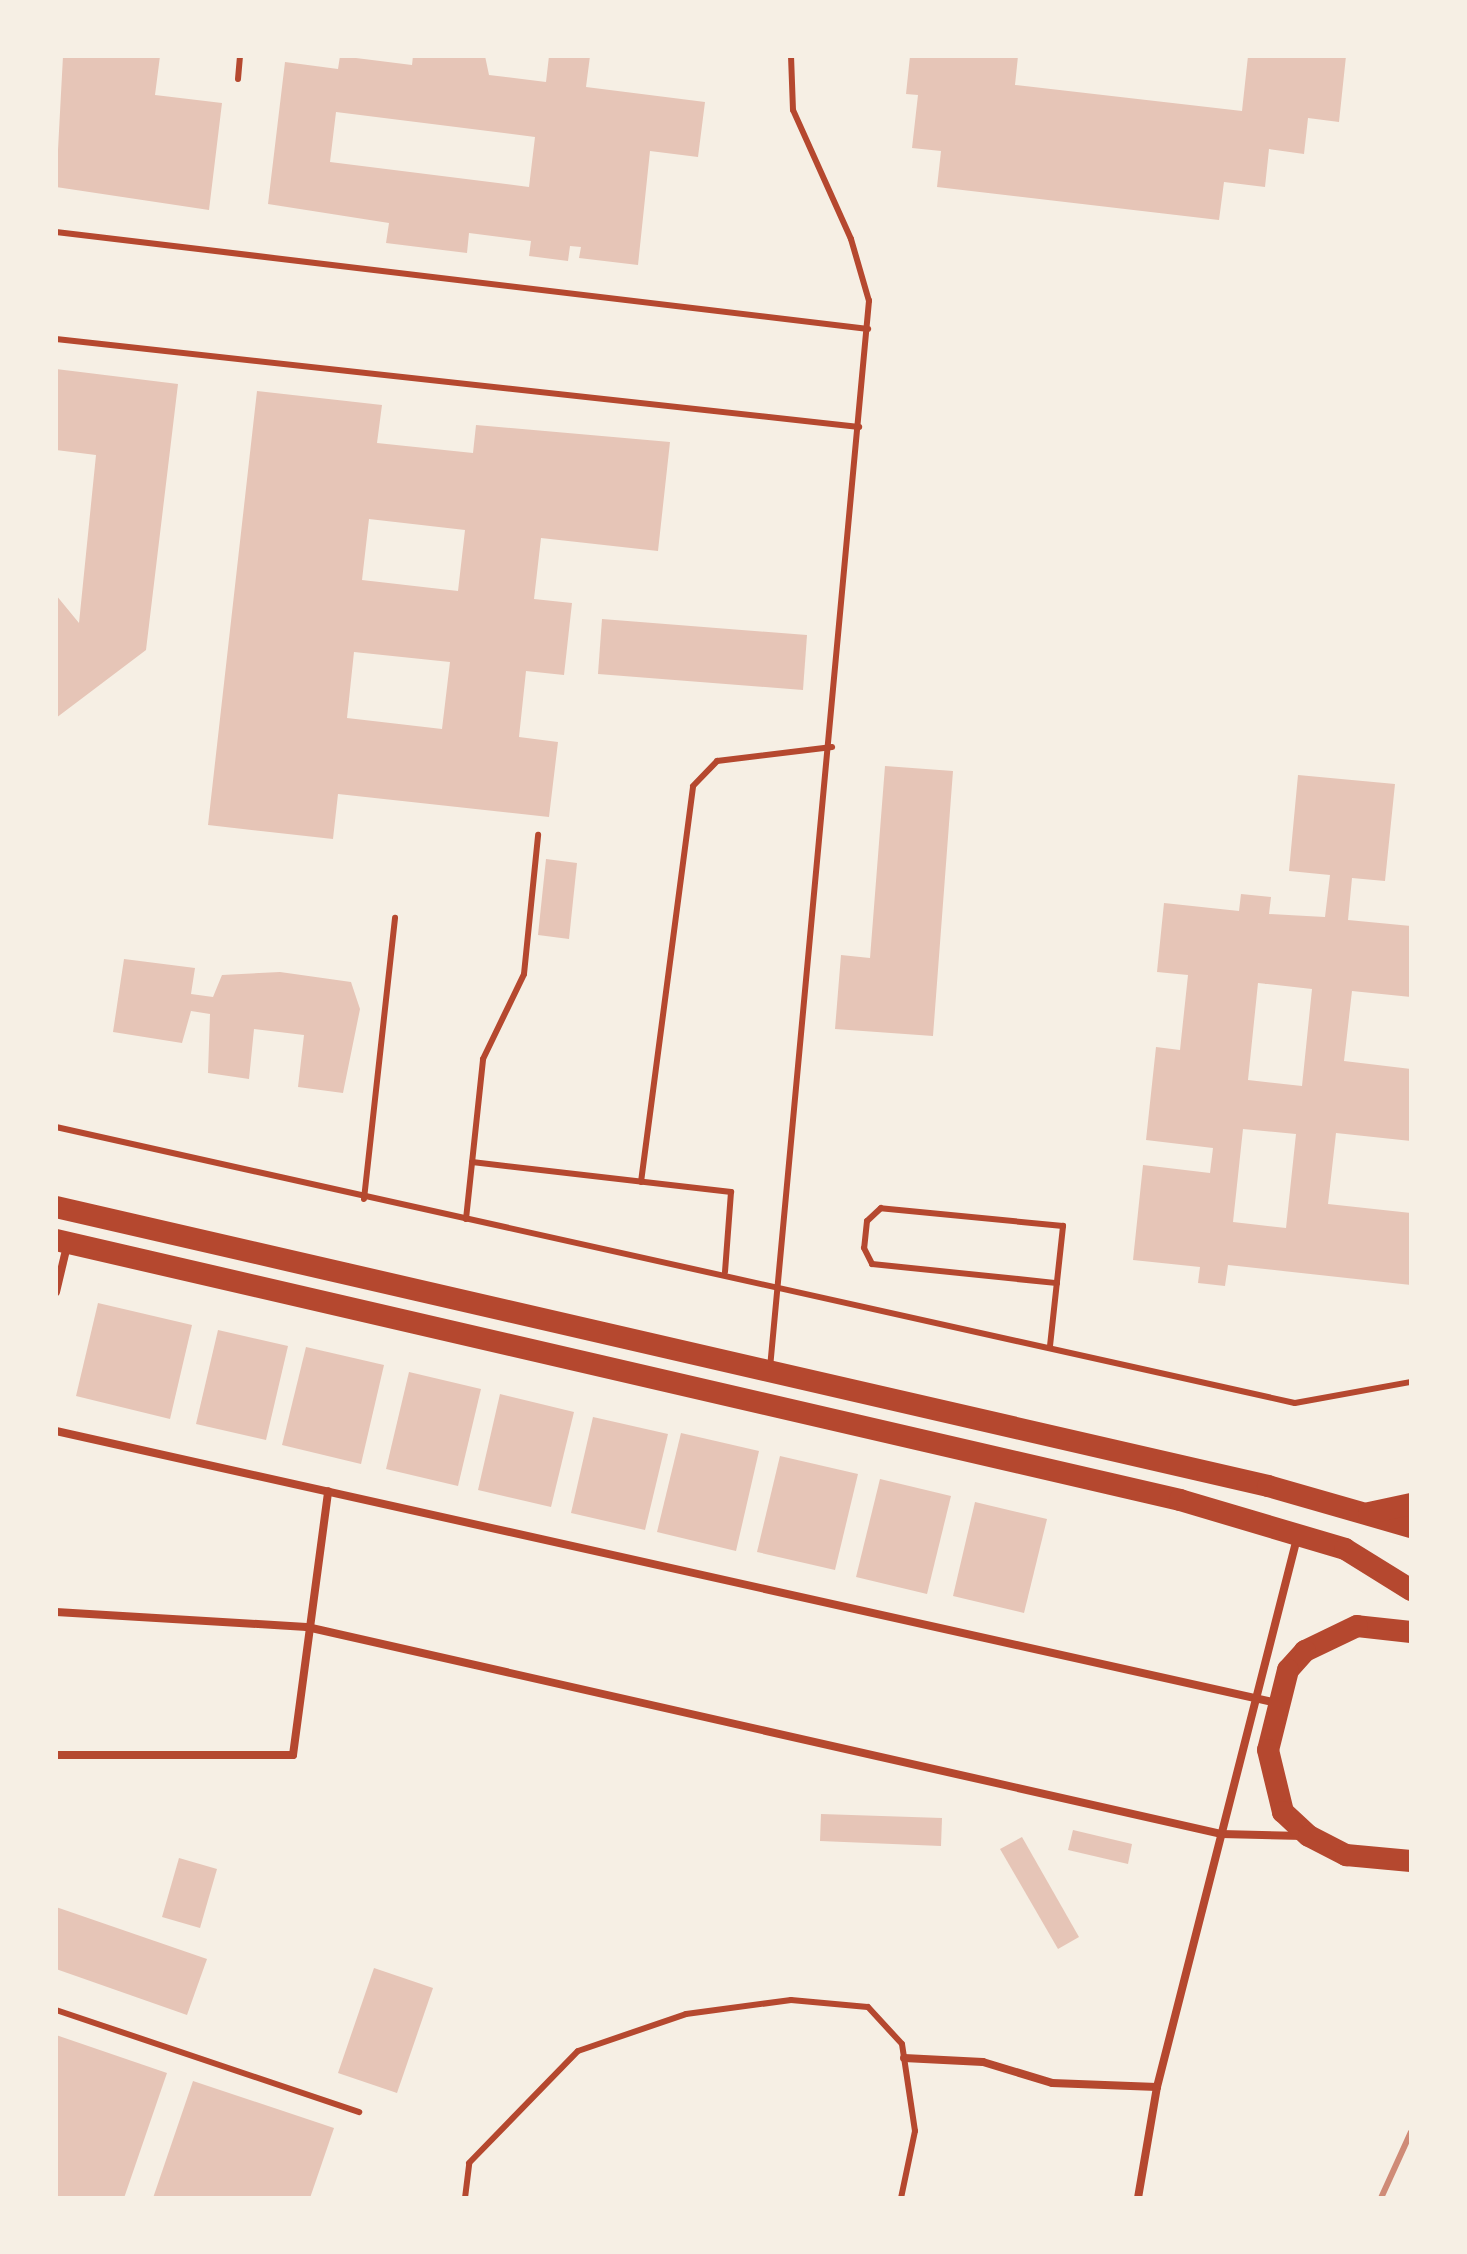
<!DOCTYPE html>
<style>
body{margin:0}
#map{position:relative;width:1467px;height:2254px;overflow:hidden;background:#f6efe4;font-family:"Noto Sans",sans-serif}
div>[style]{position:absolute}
.building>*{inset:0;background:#e6c5b7}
.service>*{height:6px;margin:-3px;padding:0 3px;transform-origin:3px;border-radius:3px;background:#b5482f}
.minor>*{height:8px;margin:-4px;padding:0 4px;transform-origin:4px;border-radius:4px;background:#b5482f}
.trunk>*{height:22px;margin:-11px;padding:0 11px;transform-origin:11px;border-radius:11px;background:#b5482f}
.rail>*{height:6px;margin:-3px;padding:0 3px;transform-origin:3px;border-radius:3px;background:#cf8b77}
span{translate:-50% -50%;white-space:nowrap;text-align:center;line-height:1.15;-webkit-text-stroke:7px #f6efe4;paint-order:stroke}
.frame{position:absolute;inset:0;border:58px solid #f6efe4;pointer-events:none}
</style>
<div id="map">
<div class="building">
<i style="clip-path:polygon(63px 56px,160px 56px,155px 95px,222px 103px,209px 210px,56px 187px)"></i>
<i style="clip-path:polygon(evenodd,340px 56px,412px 65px,413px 56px,485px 56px,489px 75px,546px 82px,549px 56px,590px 56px,586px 87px,705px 102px,698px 157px,650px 151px,638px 265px,579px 258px,581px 247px,570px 246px,568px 261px,529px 256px,531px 241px,469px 233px,467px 253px,386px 243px,389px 223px,268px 204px,285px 62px,338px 69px,340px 56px,336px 112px,535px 137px,529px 187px,330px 162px,336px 112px)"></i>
<i style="clip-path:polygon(910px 56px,1018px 56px,1015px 85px,1242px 111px,1248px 56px,1346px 56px,1339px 122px,1308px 118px,1304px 154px,1269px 149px,1265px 187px,1224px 182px,1219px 220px,937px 187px,941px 151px,912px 148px,918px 95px,906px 94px)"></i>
<i style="clip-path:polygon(56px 369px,178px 384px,146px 650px,56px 718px,56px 595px,79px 623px,96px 455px,56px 450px)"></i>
<i style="clip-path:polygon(evenodd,257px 391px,382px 405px,377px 443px,473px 453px,476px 425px,670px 442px,658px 551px,541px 538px,534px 599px,572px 603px,564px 675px,526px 671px,519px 737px,558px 742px,549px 817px,338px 794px,333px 839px,208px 825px,257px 391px,369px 519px,465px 530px,458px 591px,362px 580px,369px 519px,257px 391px,354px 652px,450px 662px,442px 729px,347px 718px,354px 652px)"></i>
<i style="clip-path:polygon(602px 619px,807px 635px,803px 690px,598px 674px)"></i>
<i style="clip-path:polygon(885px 766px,953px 771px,933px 1036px,835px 1029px,841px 955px,870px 958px)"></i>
<i style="clip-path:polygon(evenodd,1298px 775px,1395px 784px,1385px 881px,1352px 878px,1348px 920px,1411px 926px,1411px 997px,1352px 991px,1344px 1061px,1411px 1069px,1411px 1141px,1336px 1133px,1328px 1204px,1411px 1213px,1411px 1285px,1228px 1265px,1225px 1286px,1198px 1283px,1200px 1267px,1133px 1260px,1143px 1165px,1210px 1173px,1213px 1148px,1146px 1140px,1156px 1047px,1180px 1050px,1188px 975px,1157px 972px,1164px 903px,1239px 911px,1241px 894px,1271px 897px,1269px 914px,1325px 917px,1330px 875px,1289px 871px,1298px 775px,1258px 983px,1312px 989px,1302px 1086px,1248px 1080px,1258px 983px,1298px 775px,1243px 1129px,1296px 1134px,1286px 1228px,1233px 1222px,1243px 1129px)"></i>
<i style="clip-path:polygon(546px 859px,577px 863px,569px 939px,538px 935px)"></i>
<i style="clip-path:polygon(124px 959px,195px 968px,191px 994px,213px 997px,222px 975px,280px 972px,351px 982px,360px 1009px,343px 1093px,298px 1087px,304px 1035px,254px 1029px,249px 1079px,208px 1073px,210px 1014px,191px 1011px,182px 1043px,113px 1032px)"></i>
<i style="clip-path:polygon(98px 1303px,192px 1325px,170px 1419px,76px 1396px)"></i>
<i style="clip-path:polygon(218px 1330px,288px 1346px,266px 1440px,196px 1424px)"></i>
<i style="clip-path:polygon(306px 1347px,384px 1365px,361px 1464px,282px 1445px)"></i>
<i style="clip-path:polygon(409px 1372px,481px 1389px,458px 1486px,386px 1469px)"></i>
<i style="clip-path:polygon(500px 1394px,574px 1412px,551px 1507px,478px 1490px)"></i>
<i style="clip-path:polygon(593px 1417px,668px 1434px,645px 1530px,571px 1513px)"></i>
<i style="clip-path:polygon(681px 1433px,759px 1451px,736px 1551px,657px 1532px)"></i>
<i style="clip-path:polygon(780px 1456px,858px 1474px,835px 1570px,757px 1552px)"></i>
<i style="clip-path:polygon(880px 1479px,951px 1496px,927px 1594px,856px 1577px)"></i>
<i style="clip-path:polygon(975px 1502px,1047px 1519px,1024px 1613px,953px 1596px)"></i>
<i style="clip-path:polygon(821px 1814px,942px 1818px,941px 1846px,820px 1841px)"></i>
<i style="clip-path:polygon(1073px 1830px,1132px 1844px,1128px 1864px,1068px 1850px)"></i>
<i style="clip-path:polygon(1022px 1837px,1079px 1937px,1058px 1949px,1000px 1849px)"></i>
<i style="clip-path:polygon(179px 1858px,217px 1869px,200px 1928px,162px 1917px)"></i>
<i style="clip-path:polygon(56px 1907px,207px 1959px,187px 2015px,56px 1969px)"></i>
<i style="clip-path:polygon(374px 1968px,433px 1988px,397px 2093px,338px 2073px)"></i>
<i style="clip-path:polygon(56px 2035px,167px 2073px,124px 2198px,56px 2198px)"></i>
<i style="clip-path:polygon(193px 2081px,334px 2128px,310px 2198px,153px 2198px)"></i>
</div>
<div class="service">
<i style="left:238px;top:79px;width:23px;rotate:-85deg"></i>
<i style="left:56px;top:232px;width:818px;rotate:6.81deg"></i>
<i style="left:56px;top:339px;width:808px;rotate:6.25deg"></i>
<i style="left:56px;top:1127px;width:1269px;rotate:12.56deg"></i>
<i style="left:1295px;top:1403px;width:118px;rotate:-10.3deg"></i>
<i style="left:472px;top:1162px;width:261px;rotate:6.6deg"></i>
<i style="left:731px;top:1192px;width:80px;rotate:94.3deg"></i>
<i style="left:641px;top:1182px;width:399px;rotate:-82.5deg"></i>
<i style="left:693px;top:786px;width:35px;rotate:-46deg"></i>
<i style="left:717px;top:761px;width:116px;rotate:-6.9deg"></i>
<i style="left:364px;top:1199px;width:283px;rotate:-83.7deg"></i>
<i style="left:466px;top:1219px;width:161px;rotate:-83.9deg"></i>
<i style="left:483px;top:1059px;width:94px;rotate:-64.2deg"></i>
<i style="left:524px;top:974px;width:140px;rotate:-84.2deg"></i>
<i style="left:1050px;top:1346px;width:121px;rotate:-83.8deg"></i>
<i style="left:1063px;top:1226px;width:183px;rotate:-174.4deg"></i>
<i style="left:881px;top:1208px;width:19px;rotate:137deg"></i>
<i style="left:867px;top:1221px;width:27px;rotate:96deg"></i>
<i style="left:864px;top:1248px;width:18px;rotate:63deg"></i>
<i style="left:872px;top:1264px;width:186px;rotate:5.9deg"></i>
<i style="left:770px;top:1368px;width:1072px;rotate:-84.7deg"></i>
<i style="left:869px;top:301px;width:65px;rotate:-106.2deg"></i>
<i style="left:851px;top:239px;width:141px;rotate:-114.2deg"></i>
<i style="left:793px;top:110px;width:54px;rotate:-92.1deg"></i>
<i style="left:56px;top:2010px;width:320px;rotate:18.6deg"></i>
<i style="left:465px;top:2198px;width:35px;rotate:-83deg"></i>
<i style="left:469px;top:2163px;width:156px;rotate:-45.8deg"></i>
<i style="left:578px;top:2051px;width:114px;rotate:-18.9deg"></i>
<i style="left:686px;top:2014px;width:106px;rotate:-7.6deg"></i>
<i style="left:791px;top:2000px;width:77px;rotate:5.2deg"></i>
<i style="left:868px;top:2007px;width:50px;rotate:47.4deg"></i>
<i style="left:902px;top:2044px;width:88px;rotate:81.5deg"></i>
<i style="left:915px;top:2131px;width:68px;rotate:101.8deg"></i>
</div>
<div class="minor">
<i style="left:56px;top:1292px;width:47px;rotate:-76.6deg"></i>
<i style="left:56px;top:1431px;width:1251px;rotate:12.56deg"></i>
<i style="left:56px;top:1612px;width:251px;rotate:3.4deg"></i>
<i style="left:307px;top:1627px;width:937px;rotate:12.76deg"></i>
<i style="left:1221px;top:1834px;width:83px;rotate:1.4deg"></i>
<i style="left:56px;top:1755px;width:237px"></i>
<i style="left:293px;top:1755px;width:266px;rotate:-82.4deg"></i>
<i style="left:904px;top:2058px;width:79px;rotate:2.9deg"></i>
<i style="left:983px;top:2062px;width:72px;rotate:16.9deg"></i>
<i style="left:1052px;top:2083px;width:105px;rotate:2.2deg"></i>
<i style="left:1138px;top:2198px;width:113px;rotate:-80.3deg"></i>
<i style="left:1157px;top:2087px;width:567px;rotate:-75.69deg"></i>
</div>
<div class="trunk">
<i style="left:56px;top:1207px;width:1244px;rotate:12.96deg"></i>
<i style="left:1268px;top:1486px;width:149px;rotate:16deg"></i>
<i style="left:56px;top:1240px;width:1154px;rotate:13.02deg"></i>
<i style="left:1180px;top:1500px;width:172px;rotate:16.5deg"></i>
<i style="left:1345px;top:1549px;width:78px;rotate:31.8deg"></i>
<i style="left:1369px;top:1513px;width:43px;rotate:-12.1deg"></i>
<i style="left:1411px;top:1632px;width:54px;rotate:-173.7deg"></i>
<i style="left:1357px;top:1626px;width:58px;rotate:154.3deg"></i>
<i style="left:1305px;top:1651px;width:25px;rotate:132deg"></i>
<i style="left:1288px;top:1670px;width:82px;rotate:104deg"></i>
<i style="left:1268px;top:1750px;width:64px;rotate:76.4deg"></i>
<i style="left:1283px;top:1812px;width:35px;rotate:43deg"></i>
<i style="left:1309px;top:1836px;width:42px;rotate:27.2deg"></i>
<i style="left:1346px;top:1855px;width:65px;rotate:5.3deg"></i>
</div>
<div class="rail">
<i style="left:1381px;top:2198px;width:72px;rotate:-65.6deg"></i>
</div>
<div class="frame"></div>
</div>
